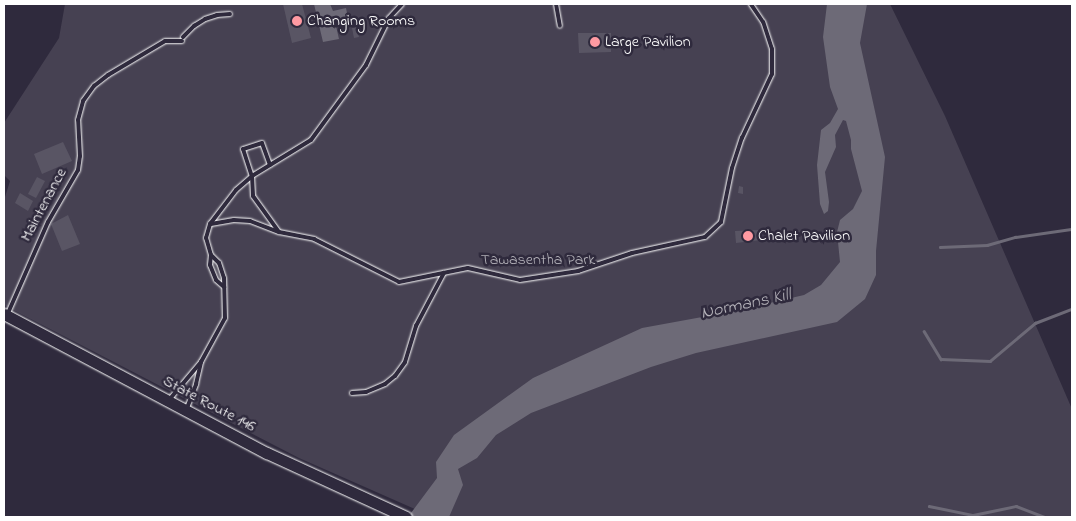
<!DOCTYPE html>
<style>
body{margin:0}
#map{position:relative;width:1076px;height:521px;overflow:hidden;background:#2f2a3d;font-family:"Indie Flower",sans-serif}
div>[style]{position:absolute}
.green>*{inset:0;background:#464152}
.water>*{inset:0;background:#6d6a77}
.stream>*{height:2.5px;margin:-1.25px;padding:0 1.25px;transform-origin:1.25px;border-radius:1.25px;background:#6d6a77}
.building>*{inset:0;background:#595564}
.roads{filter:drop-shadow(0 0 1px #fff) drop-shadow(0 0 1px #fff)}
.lane>*{height:4px;margin:-2px;padding:0 2px;transform-origin:2px;border-radius:2px;background:#2f2a3d}
.secondary>*{height:11px;margin:-5.5px;padding:0 5.5px;transform-origin:5.5px;border-radius:5.5px;background:#2f2a3d}
.dots>*{width:14px;height:14px;translate:-50% -50%;box-sizing:border-box;border:2px solid #2f2a3d;border-radius:50%}
span{translate:-50% -50%;white-space:nowrap;text-align:center;line-height:1.15;-webkit-text-stroke:5px #2f2a3d;paint-order:stroke}
.poi-label{font-size:16px;color:#fff}
.left{translate:0 -50%;text-align:left}
.street-label{font-size:16px;color:#fff}
.park-label{font-size:16px;color:#b5b3ba}
.water-label{font-size:18px;color:#b6b4bb;font-style:italic}
.frame{position:absolute;inset:0;border:5px solid #fff;pointer-events:none}
</style>
<div id="map">
<div class="green">
<i style="clip-path:polygon(65px 4px,890px 4px,945px 116px,1072px 409px,1072px 517px,433px 517px,299px 458px,4px 305px,4px 200px,10px 181px,4px 175px,4px 123px,59px 38px)"></i>
</div>
<div class="water">
<i style="clip-path:polygon(314px 4px,330px 4px,333px 11px,346px 8px,349px 23px,336px 26px,339px 39px,323px 42px)"></i>
<i style="clip-path:polygon(827px 4px,867px 4px,860px 43px,885px 157px,876px 251px,876px 275px,865px 299px,837px 322px,696px 353px,651px 367px,531px 413px,496px 435px,477px 458px,458px 469px,463px 485px,449px 517px,408px 517px,437px 478px,436px 462px,454px 435px,533px 378px,642px 328px,735px 311px,804px 295px,821px 285px,840px 262px,837px 232px,840px 220px,853px 209px,862px 191px,851px 149px,851px 140px,846px 121px,843px 120px,835px 135px,836px 147px,825px 172px,829px 202px,828px 211px,824px 214px,820px 204px,817px 165px,821px 130px,830px 123px,838px 109px,830px 87px,823px 37px)"></i>
</div>
<div class="stream">
<i style="left:940px;top:247px;width:47px;rotate:-2.4deg"></i>
<i style="left:987px;top:245px;width:29px;rotate:-16deg"></i>
<i style="left:1015px;top:237px;width:58px;rotate:-8deg"></i>
<i style="left:924px;top:331px;width:33px;rotate:59deg"></i>
<i style="left:941px;top:359px;width:49px;rotate:2.3deg"></i>
<i style="left:990px;top:361px;width:59px;rotate:-40.2deg"></i>
<i style="left:1035px;top:323px;width:40px;rotate:-21deg"></i>
<i style="left:929px;top:506px;width:45px;rotate:11.6deg"></i>
<i style="left:973px;top:515px;width:44px;rotate:-11.8deg"></i>
<i style="left:1016px;top:506px;width:30px;rotate:21deg"></i>
</div>
<div class="building">
<i style="clip-path:polygon(283px 4px,302px 4px,311px 38px,292px 43px)"></i>
<i style="clip-path:polygon(356px 27px,359px 37px,354px 38px,352px 28px)"></i>
<i style="clip-path:polygon(578px 33px,611px 33px,611px 52px,579px 53px)"></i>
<i style="clip-path:polygon(63px 142px,72px 161px,42px 174px,34px 154px)"></i>
<i style="clip-path:polygon(37px 177px,45px 181px,36px 198px,28px 194px)"></i>
<i style="clip-path:polygon(739px 186px,743px 187px,743px 194px,738px 193px)"></i>
<i style="clip-path:polygon(20px 193px,33px 201px,28px 211px,15px 203px)"></i>
<i style="clip-path:polygon(68px 215px,80px 244px,62px 251px,51px 224px)"></i>
<i style="clip-path:polygon(760px 230px,761px 240px,736px 243px,735px 231px)"></i>
</div>
<div class="roads">
<div class="lane">
<i style="left:556px;top:4px;width:22px;rotate:80deg"></i>
<i style="left:183px;top:37px;width:16px;rotate:-45deg"></i>
<i style="left:194px;top:26px;width:13px;rotate:-32deg"></i>
<i style="left:205px;top:19px;width:13px;rotate:-18deg"></i>
<i style="left:217px;top:15px;width:13px;rotate:-4deg"></i>
<i style="left:270px;top:165px;width:23px;rotate:-110deg"></i>
<i style="left:262px;top:143px;width:20px;rotate:162deg"></i>
<i style="left:243px;top:149px;width:28px;rotate:72deg"></i>
<i style="left:252px;top:176px;width:20px;rotate:87deg"></i>
<i style="left:253px;top:196px;width:44px;rotate:54.2deg"></i>
<i style="left:279px;top:232px;width:36px;rotate:11deg"></i>
<i style="left:314px;top:239px;width:95px;rotate:26.8deg"></i>
<i style="left:399px;top:282px;width:70px;rotate:-11.5deg"></i>
<i style="left:468px;top:268px;width:53px;rotate:13deg"></i>
<i style="left:520px;top:280px;width:59px;rotate:-8.8deg"></i>
<i style="left:578px;top:271px;width:57px;rotate:-18.4deg"></i>
<i style="left:632px;top:253px;width:75px;rotate:-12.4deg"></i>
<i style="left:705px;top:237px;width:22px;rotate:-43deg"></i>
<i style="left:721px;top:222px;width:55px;rotate:-78.5deg"></i>
<i style="left:732px;top:168px;width:32px;rotate:-72deg"></i>
<i style="left:742px;top:138px;width:71px;rotate:-64.9deg"></i>
<i style="left:772px;top:74px;width:25px;rotate:-90deg"></i>
<i style="left:772px;top:49px;width:28px;rotate:-108deg"></i>
<i style="left:763px;top:22px;width:22px;rotate:-124deg"></i>
<i style="left:211px;top:224px;width:23px;rotate:-10deg"></i>
<i style="left:234px;top:220px;width:16px;rotate:4deg"></i>
<i style="left:250px;top:221px;width:31px;rotate:21deg"></i>
<i style="left:211px;top:255px;width:10px;rotate:96deg"></i>
<i style="left:210px;top:265px;width:16px;rotate:68deg"></i>
<i style="left:216px;top:280px;width:11px;rotate:41deg"></i>
<i style="left:8px;top:313px;width:99px;rotate:-66.3deg"></i>
<i style="left:48px;top:222px;width:60px;rotate:-60deg"></i>
<i style="left:78px;top:170px;width:14px;rotate:-82deg"></i>
<i style="left:80px;top:156px;width:36px;rotate:-93deg"></i>
<i style="left:78px;top:120px;width:20px;rotate:-75deg"></i>
<i style="left:83px;top:101px;width:19px;rotate:-54deg"></i>
<i style="left:94px;top:86px;width:18px;rotate:-38deg"></i>
<i style="left:108px;top:75px;width:66px;rotate:-30.8deg"></i>
<i style="left:165px;top:41px;width:17px"></i>
<i style="left:352px;top:393px;width:14px;rotate:-4deg"></i>
<i style="left:366px;top:392px;width:21px;rotate:-23deg"></i>
<i style="left:385px;top:384px;width:13px;rotate:-39deg"></i>
<i style="left:395px;top:376px;width:17px;rotate:-54deg"></i>
<i style="left:405px;top:362px;width:38px;rotate:-73deg"></i>
<i style="left:416px;top:326px;width:60px;rotate:-62.2deg"></i>
<i style="left:169px;top:400px;width:50px;rotate:-49.9deg"></i>
<i style="left:201px;top:362px;width:50px;rotate:-61.4deg"></i>
<i style="left:225px;top:318px;width:40px;rotate:-91.4deg"></i>
<i style="left:224px;top:278px;width:16px;rotate:-108deg"></i>
<i style="left:219px;top:263px;width:11px;rotate:-135deg"></i>
<i style="left:211px;top:255px;width:18px;rotate:-106deg"></i>
<i style="left:206px;top:238px;width:15px;rotate:-74deg"></i>
<i style="left:210px;top:224px;width:43px;rotate:-52.6deg"></i>
<i style="left:236px;top:190px;width:21px;rotate:-41deg"></i>
<i style="left:252px;top:176px;width:69px;rotate:-31.4deg"></i>
<i style="left:311px;top:140px;width:93px;rotate:-53.7deg"></i>
<i style="left:366px;top:65px;width:52px;rotate:-63.9deg"></i>
<i style="left:389px;top:18px;width:19px;rotate:-47deg"></i>
<i style="left:187px;top:408px;width:26px;rotate:-69deg"></i>
<i style="left:196px;top:384px;width:23px;rotate:-77deg"></i>
</div>
<div class="secondary">
<i style="left:4px;top:314px;width:297px;rotate:27.9deg"></i>
<i style="left:267px;top:453px;width:153px;rotate:24.7deg"></i>
</div>
</div>
<div class="dots">
<i style="left:297px;top:21px;background:#ff9aa2"></i>
<i style="left:595px;top:42px;background:#ff9aa2"></i>
<i style="left:748px;top:236px;background:#ff9aa2"></i>
</div>
<div class="poi-label">
<span class="left" style="left:307px;top:21px">Changing Rooms</span>
<span class="left" style="left:605px;top:42px">Large Pavilion</span>
<span class="left" style="left:758px;top:236px">Chalet Pavilion</span>
</div>
<div class="street-label">
<span style="left:44px;top:205px;rotate:-62deg">Maintenance</span>
<span style="left:209px;top:404px;rotate:28deg">State Route 146</span>
</div>
<div class="park-label">
<span style="left:538px;top:260px">Tawasentha Park</span>
</div>
<div class="water-label">
<span style="left:746px;top:305px;rotate:-12deg">Normans Kill</span>
</div>
<div class="frame"></div>
</div>
